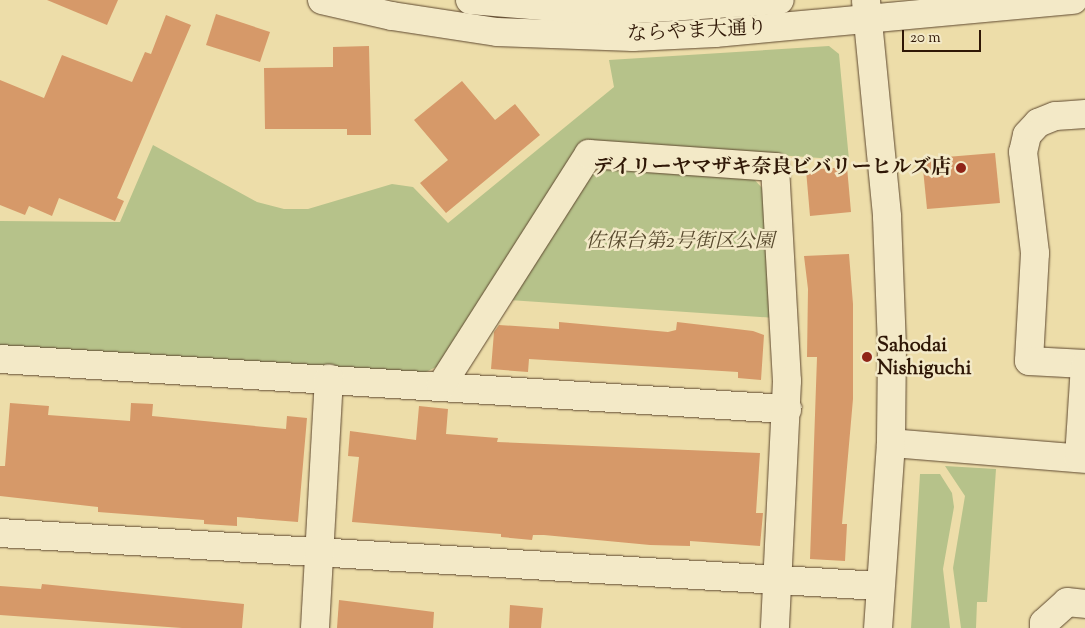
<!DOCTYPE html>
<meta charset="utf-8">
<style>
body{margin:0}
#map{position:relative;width:1085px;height:628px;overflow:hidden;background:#eddda9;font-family:"Sorts Mill Goudy","Noto Serif JP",serif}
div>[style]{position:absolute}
.green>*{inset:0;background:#b6c28a}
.building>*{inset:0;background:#d69969}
.roads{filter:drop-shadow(0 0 1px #5e482f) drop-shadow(0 0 1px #5e482f)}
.minor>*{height:28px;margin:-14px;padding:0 14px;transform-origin:14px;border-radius:14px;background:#f3e9c7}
.tertiary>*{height:28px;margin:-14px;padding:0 14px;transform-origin:14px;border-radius:14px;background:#f3e9c7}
.dots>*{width:14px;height:14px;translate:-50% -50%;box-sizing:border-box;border:2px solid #f3e9c7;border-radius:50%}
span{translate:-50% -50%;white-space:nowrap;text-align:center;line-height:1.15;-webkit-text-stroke:5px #f3e9c7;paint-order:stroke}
.street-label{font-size:20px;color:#2f1706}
.poi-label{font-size:20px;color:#2f1706;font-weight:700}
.right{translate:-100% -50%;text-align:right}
.left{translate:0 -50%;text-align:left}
.park-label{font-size:20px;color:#584a2e;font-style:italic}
.scale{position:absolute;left:902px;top:30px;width:79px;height:22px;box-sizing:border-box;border:2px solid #2f1706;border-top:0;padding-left:6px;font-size:15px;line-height:18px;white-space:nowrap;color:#2f1706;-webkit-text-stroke:4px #f3e9c7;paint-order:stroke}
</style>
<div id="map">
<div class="green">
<i style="clip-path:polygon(829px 46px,839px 54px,849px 160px,583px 142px,440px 365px,422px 374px,0 348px,0 221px,120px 222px,153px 145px,257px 202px,284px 209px,308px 209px,392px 184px,413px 187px,448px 223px,614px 87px,609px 60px)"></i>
<i style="clip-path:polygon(607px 167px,751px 176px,765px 191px,775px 318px,509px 300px,589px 176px)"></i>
<i style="clip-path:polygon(945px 466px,996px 469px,987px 602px,977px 602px,976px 628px,961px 628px,953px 568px,965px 496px)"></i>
<i style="clip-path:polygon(920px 474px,940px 474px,952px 493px,954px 507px,943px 569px,950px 628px,911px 628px)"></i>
</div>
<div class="building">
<i style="clip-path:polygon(47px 0,118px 0,107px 25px)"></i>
<i style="clip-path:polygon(216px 14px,270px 32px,260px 62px,206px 45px)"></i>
<i style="clip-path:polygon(166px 15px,191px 25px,117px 198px,124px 201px,115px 221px,59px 198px,52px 216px,29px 206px,25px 215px,0 205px,0 80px,44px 98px,62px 55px,132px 82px,145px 52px,151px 54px)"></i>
<i style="clip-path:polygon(369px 46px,371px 135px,347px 135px,347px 129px,265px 129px,264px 68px,333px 67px,333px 47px)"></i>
<i style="clip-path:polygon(462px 81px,495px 120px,515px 104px,540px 135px,446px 213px,420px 183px,448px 160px,414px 120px)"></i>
<i style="clip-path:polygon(995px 153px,1000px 203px,927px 209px,922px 159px)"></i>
<i style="clip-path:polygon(847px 167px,851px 212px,810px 216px,806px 170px)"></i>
<i style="clip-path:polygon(849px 254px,853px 304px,853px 399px,842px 524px,847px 524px,845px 561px,810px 559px,817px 357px,807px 357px,808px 289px,804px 256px)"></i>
<i style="clip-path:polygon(559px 322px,668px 332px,676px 330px,677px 322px,753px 331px,764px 335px,761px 380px,738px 378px,738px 372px,529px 359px,528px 372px,491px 369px,494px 332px,499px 325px,559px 329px)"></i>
<i style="clip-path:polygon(10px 403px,49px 406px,48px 415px,130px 421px,131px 403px,153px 404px,152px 416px,286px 429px,287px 416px,307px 418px,298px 522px,237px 517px,237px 526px,204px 524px,204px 520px,98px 512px,98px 507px,0 496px,0 466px,5px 466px)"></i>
<i style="clip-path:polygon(419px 406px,448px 409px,446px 434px,498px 438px,497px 442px,760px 453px,756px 513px,763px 513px,760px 546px,690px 541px,690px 546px,650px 545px,544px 535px,533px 535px,532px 540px,501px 537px,501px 534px,352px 522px,359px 457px,348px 456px,350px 431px,416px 440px)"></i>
<i style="clip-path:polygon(42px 584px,244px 604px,242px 628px,182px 628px,0 615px,0 586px,41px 589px)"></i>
<i style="clip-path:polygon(339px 600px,434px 612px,433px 628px,337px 628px)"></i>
<i style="clip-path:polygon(510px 605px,543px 608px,541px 628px,509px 628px)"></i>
</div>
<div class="roads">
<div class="minor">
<i style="left:1085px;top:114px;width:30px;rotate:176deg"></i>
<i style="left:1055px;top:116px;width:18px;rotate:158deg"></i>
<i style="left:1038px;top:123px;width:16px;rotate:133deg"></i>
<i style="left:1027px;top:135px;width:17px;rotate:103deg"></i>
<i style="left:1023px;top:152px;width:102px;rotate:83.2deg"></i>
<i style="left:1035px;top:253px;width:108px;rotate:93.2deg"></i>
<i style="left:1029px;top:361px;width:56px;rotate:3.1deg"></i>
<i style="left:0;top:359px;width:789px;rotate:3.64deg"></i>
<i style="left:441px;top:386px;width:275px;rotate:-57.5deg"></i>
<i style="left:589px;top:154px;width:186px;rotate:4deg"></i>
<i style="left:775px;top:167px;width:214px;rotate:86.8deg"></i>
<i style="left:787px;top:381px;width:247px;rotate:92.8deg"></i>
<i style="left:891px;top:443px;width:195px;rotate:4.7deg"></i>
<i style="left:1079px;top:458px;width:92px;rotate:-86.3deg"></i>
<i style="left:0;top:533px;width:882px;rotate:3.45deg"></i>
<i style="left:315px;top:628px;width:250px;rotate:-86.8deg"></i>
<i style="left:1044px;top:628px;width:5px;rotate:-90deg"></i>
<i style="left:1044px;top:623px;width:31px;rotate:-42deg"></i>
<i style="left:1067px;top:602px;width:18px;rotate:6deg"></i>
</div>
<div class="tertiary">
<i style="left:322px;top:0;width:72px;rotate:12.9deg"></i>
<i style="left:392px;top:16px;width:106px;rotate:8.7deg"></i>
<i style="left:497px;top:32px;width:136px;rotate:2.1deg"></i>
<i style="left:633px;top:37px;width:82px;rotate:-2.8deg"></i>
<i style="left:715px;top:33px;width:360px;rotate:-5.3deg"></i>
<i style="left:470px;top:0;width:134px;rotate:4.7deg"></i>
<i style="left:604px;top:11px;width:176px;rotate:-3.6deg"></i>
<i style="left:866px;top:1px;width:217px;rotate:84.4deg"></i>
<i style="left:887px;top:217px;width:128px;rotate:87.8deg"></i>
<i style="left:892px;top:345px;width:98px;rotate:90.6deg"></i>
<i style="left:891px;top:443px;width:185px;rotate:94deg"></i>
</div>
</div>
<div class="dots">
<i style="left:961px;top:168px;background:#8f2418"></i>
<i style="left:867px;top:357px;background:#8f2418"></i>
</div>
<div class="street-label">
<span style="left:697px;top:32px;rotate:-3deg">ならやま大通り</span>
</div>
<div class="poi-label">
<span class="right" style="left:951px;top:168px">デイリーヤマザキ奈良ビバリーヒルズ店</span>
<span class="left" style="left:877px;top:358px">Sahodai<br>Nishiguchi</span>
</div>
<div class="park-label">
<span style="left:680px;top:242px">佐保台第2号街区公園</span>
</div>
<div class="scale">20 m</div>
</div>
